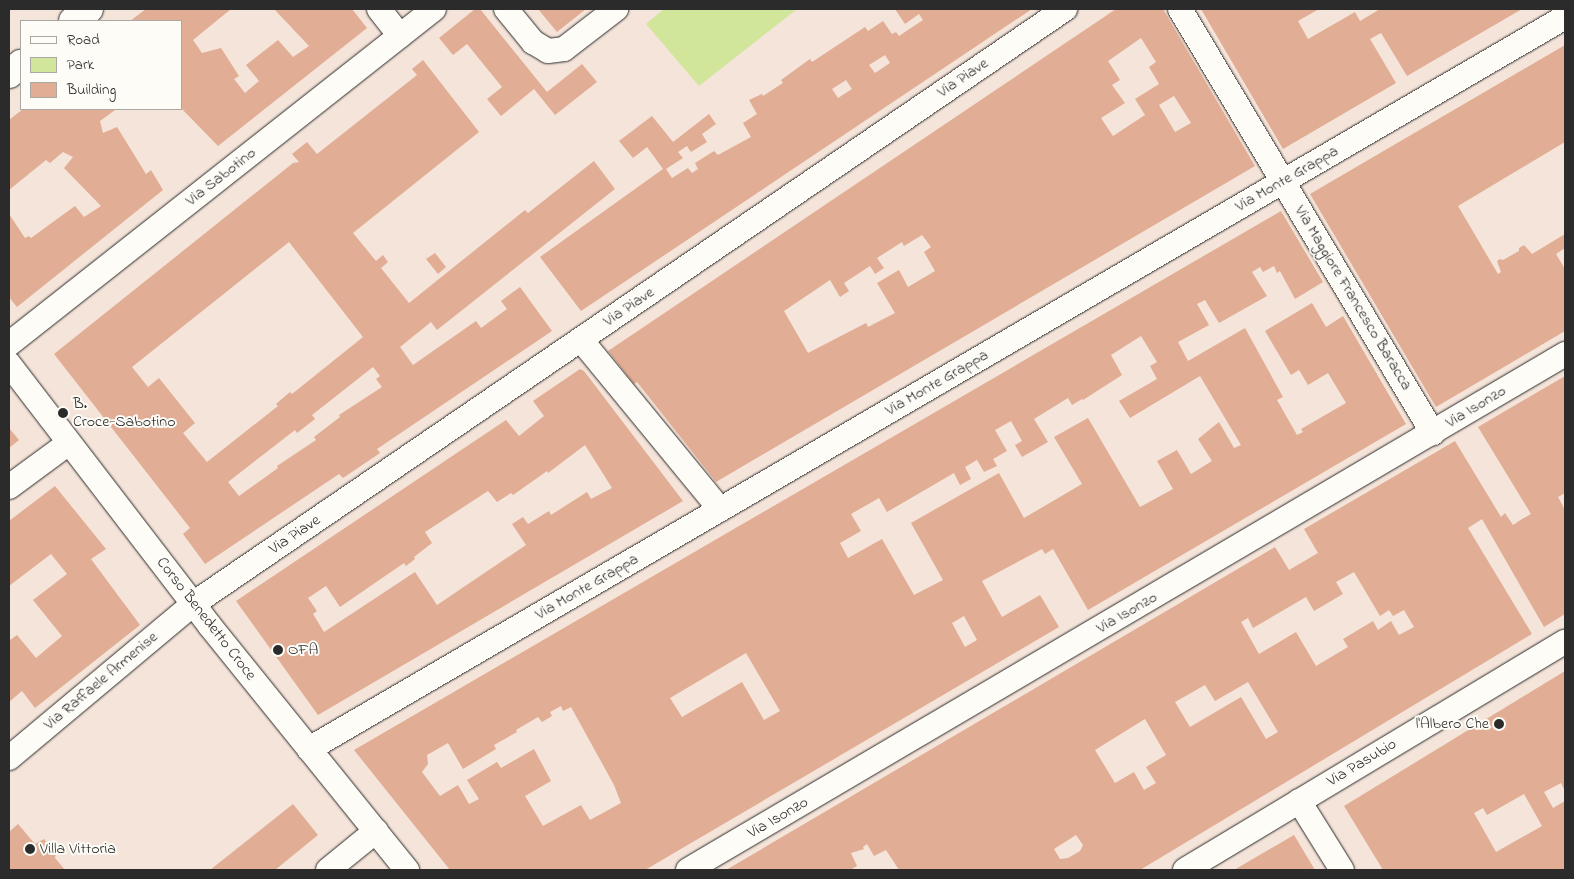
<!DOCTYPE html>
<style>
body{margin:0}
#map{position:relative;width:1574px;height:879px;overflow:hidden;background:#f5e4d9;font-family:"Indie Flower",sans-serif}
div>[style]{position:absolute}
.green>*{inset:0;background:#d2e69b}
.building>*{inset:0;background:#e1ad94}
.roads{filter:drop-shadow(0 0 1px #2b2b2b) drop-shadow(0 0 1px #2b2b2b)}
.minor>*{height:24px;margin:-12px;padding:0 12px;transform-origin:12px;border-radius:12px;background:#fdfcf7}
.primary>*{height:28px;margin:-14px;padding:0 14px;transform-origin:14px;border-radius:14px;background:#fdfcf7}
.dots>*{width:14px;height:14px;translate:-50% -50%;box-sizing:border-box;border:2px solid #fdfcf7;border-radius:50%}
span{translate:-50% -50%;white-space:nowrap;text-align:center;line-height:1.15;-webkit-text-stroke:4px #fdfcf7;paint-order:stroke}
.street-label{font-size:16px;color:#2b2b2b}
.poi-label{font-size:16px;color:#2b2b2b}
.left{translate:0 -50%;text-align:left}
.right{translate:-100% -50%;text-align:right}
.frame{position:absolute;inset:0;border:10px solid #2b2b2b;pointer-events:none}
.legend{position:absolute;left:20px;top:20px;width:162px;height:90px;box-sizing:border-box;background:#fdfcf7;border:1px solid #a9a8a5;margin:0;padding:6px 9px;list-style:none;font-size:15px;color:#2b2b2b}
.legend li{display:flex;align-items:center;gap:10px;height:25px}
.legend b{width:25px;border:1px solid #a9a8a5}
</style>
<div id="map">
<div class="green">
<i style="clip-path:polygon(664px 9px,797px 9px,699px 86px,646px 24px)"></i>
</div>
<div class="building">
<i style="clip-path:polygon(146px 9px,231px 9px,193px 40px,202px 53px,221px 48px,239px 76px,234px 79px,245px 93px,259px 81px,246px 65px,278px 40px,293px 57px,309px 46px,274px 9px,352px 9px,367px 28px,218px 146px,181px 108px,181px 21px,130px 21px)"></i>
<i style="clip-path:polygon(475px 9px,480px 9px,547px 92px,582px 64px,597px 82px,555px 115px,534px 89px,501px 116px,487px 99px,502px 87px,467px 44px,453px 55px,439px 38px)"></i>
<i style="clip-path:polygon(538px 9px,586px 9px,557px 32px)"></i>
<i style="clip-path:polygon(evenodd,895px 9px,1032px 9px,581px 311px,540px 257px,663px 169px,647px 147px,633px 158px,619px 141px,652px 116px,673px 142px,709px 114px,716px 124px,702px 134px,707px 142px,691px 152px,687px 146px,678px 152px,683px 158px,666px 169px,672px 178px,688px 168px,692px 173px,698px 169px,695px 163px,714px 151px,718px 155px,751px 137px,743px 123px,757px 114px,749px 100px,762px 94px,763px 96px,783px 83px,781px 80px,810px 59px,812px 62px,865px 27px,868px 31px,883px 21px,892px 34px,896px 32px,899px 36px,923px 20px,919px 14px,905px 24px,895px 9px,885px 55px,890px 63px,875px 73px,869px 65px,885px 55px,895px 9px,846px 80px,852px 89px,838px 98px,832px 89px,846px 80px)"></i>
<i style="clip-path:polygon(evenodd,1116px 9px,1163px 9px,1255px 166px,716px 482px,637px 382px,634px 384px,608px 351px,1116px 9px,1141px 38px,1156px 62px,1149px 67px,1159px 84px,1135px 99px,1145px 115px,1113px 136px,1101px 118px,1125px 103px,1112px 85px,1120px 80px,1108px 61px,1141px 38px,1116px 9px,1174px 96px,1191px 123px,1175px 132px,1159px 105px,1174px 96px,1116px 9px,922px 235px,931px 247px,924px 252px,935px 271px,908px 287px,899px 270px,877px 283px,895px 313px,868px 327px,866px 323px,808px 353px,784px 311px,830px 280px,840px 297px,849px 291px,844px 283px,870px 266px,875px 274px,884px 268px,877px 258px,902px 242px,904px 246px,922px 235px)"></i>
<i style="clip-path:polygon(1201px 9px,1319px 9px,1298px 21px,1308px 39px,1355px 12px,1360px 21px,1380px 9px,1522px 9px,1407px 76px,1381px 33px,1370px 39px,1396px 83px,1283px 149px)"></i>
<i style="clip-path:polygon(1565px 45px,1565px 142px,1458px 206px,1498px 274px,1501px 272px,1497px 261px,1500px 259px,1503px 260px,1519px 251px,1519px 248px,1524px 245px,1532px 254px,1565px 234px,1565px 248px,1556px 254px,1565px 269px,1565px 331px,1436px 407px,1310px 194px)"></i>
<i style="clip-path:polygon(evenodd,423px 60px,479px 132px,353px 233px,376px 261px,383px 255px,388px 262px,381px 268px,409px 303px,525px 210px,528px 213px,594px 161px,615px 189px,437px 330px,431px 322px,400px 347px,413px 365px,476px 321px,481px 328px,507px 309px,501px 301px,520px 287px,552px 331px,377px 449px,380px 453px,343px 478px,339px 474px,205px 564px,183px 534px,190px 528px,54px 354px,293px 163px,299px 162px,292px 154px,307px 142px,317px 154px,417px 75px,412px 69px,423px 60px,289px 242px,363px 337px,292px 394px,290px 392px,276px 404px,278px 406px,207px 462px,183px 433px,195px 423px,159px 378px,148px 387px,132px 367px,289px 242px,423px 60px,373px 367px,380px 376px,376px 379px,382px 387px,339px 415px,340px 417px,314px 437px,316px 440px,277px 466px,278px 468px,239px 496px,228px 482px,295px 430px,297px 433px,315px 419px,312px 415px,373px 367px)"></i>
<i style="clip-path:polygon(23px 109px,114px 109px,115px 110px,100px 121px,103px 133px,117px 127px,146px 174px,151px 170px,163px 190px,17px 307px,9px 297px,9px 214px,25px 238px,29px 236px,31px 238px,75px 206px,84px 217px,101px 206px,64px 168px,73px 157px,63px 152px,50px 163px,46px 160px,9px 190px,9px 120px)"></i>
<i style="clip-path:polygon(evenodd,1281px 211px,1323px 282px,1295px 299px,1280px 271px,1277px 273px,1274px 266px,1263px 272px,1260px 267px,1252px 272px,1267px 296px,1219px 323px,1205px 300px,1197px 304px,1209px 325px,1178px 342px,1188px 361px,1245px 328px,1283px 397px,1277px 400px,1297px 435px,1303px 432px,1301px 429px,1346px 403px,1328px 373px,1308px 385px,1299px 370px,1291px 375px,1265px 331px,1312px 303px,1326px 327px,1343px 316px,1406px 424px,1088px 610px,1053px 549px,1045px 554px,1042px 549px,982px 581px,1002px 617px,1040px 595px,1059px 627px,645px 870px,450px 870px,354px 750px,1281px 211px,1141px 336px,1157px 362px,1150px 366px,1157px 379px,1119px 401px,1130px 418px,1200px 376px,1241px 445px,1234px 448px,1219px 422px,1198px 439px,1212px 461px,1191px 474px,1177px 450px,1157px 461px,1173px 489px,1140px 507px,1088px 418px,1054px 437px,1082px 484px,1024px 518px,999px 473px,911px 523px,943px 580px,914px 595px,882px 539px,848px 558px,840px 543px,861px 531px,851px 514px,879px 498px,887px 512px,954px 473px,960px 485px,971px 479px,965px 467px,977px 460px,984px 472px,997px 466px,993px 459px,1007px 451px,995px 430px,1011px 421px,1022px 441px,1015px 445px,1022px 457px,1048px 442px,1034px 419px,1068px 398px,1072px 405px,1082px 399px,1083px 400px,1122px 375px,1111px 355px,1141px 336px,1281px 211px,964px 616px,977px 640px,965px 647px,952px 623px,964px 616px,1281px 211px,746px 653px,780px 711px,764px 720px,742px 682px,682px 717px,670px 698px,746px 653px,1281px 211px,561px 706px,563px 711px,571px 707px,614px 785px,621px 803px,590px 820px,581px 805px,543px 826px,525px 796px,551px 781px,534px 749px,501px 768px,497px 762px,467px 780px,479px 799px,469px 804px,458px 785px,440px 796px,422px 772px,428px 764px,427px 755px,448px 743px,463px 769px,496px 749px,494px 745px,517px 732px,516px 730px,538px 717px,542px 722px,552px 716px,550px 712px,561px 706px)"></i>
<i style="clip-path:polygon(435px 253px,446px 267px,438px 274px,426px 259px)"></i>
<i style="clip-path:polygon(evenodd,580px 369px,584px 371px,683px 501px,318px 715px,236px 601px,506px 420px,519px 436px,544px 416px,533px 401px,580px 369px,585px 445px,612px 488px,591px 499px,587px 492px,551px 515px,549px 511px,528px 524px,523px 517px,512px 524px,526px 545px,437px 605px,415px 572px,324px 632px,313px 614px,317px 611px,308px 598px,326px 586px,340px 607px,404px 563px,406px 566px,415px 559px,414px 557px,432px 543px,425px 532px,488px 491px,497px 502px,511px 493px,513px 495px,547px 471px,548px 473px,585px 445px)"></i>
<i style="clip-path:polygon(evenodd,1565px 376px,1565px 493px,1558px 497px,1565px 510px,1565px 614px,1544px 627px,1482px 519px,1468px 528px,1532px 634px,1140px 870px,899px 870px,886px 850px,874px 856px,867px 844px,863px 847px,864px 849px,851px 853px,857px 866px,850px 870px,726px 870px,1275px 547px,1289px 570px,1318px 553px,1304px 529px,1455px 441px,1501px 517px,1505px 513px,1513px 525px,1522px 519px,1531px 514px,1478px 427px,1565px 376px,1354px 572px,1380px 616px,1389px 610px,1393px 616px,1404px 610px,1414px 627px,1399px 635px,1391px 621px,1378px 630px,1373px 621px,1343px 639px,1348px 647px,1316px 666px,1296px 632px,1259px 654px,1241px 622px,1248px 618px,1253px 628px,1306px 597px,1314px 611px,1343px 594px,1336px 582px,1354px 572px,1565px 376px,1248px 682px,1278px 732px,1266px 739px,1241px 697px,1190px 727px,1175px 702px,1205px 685px,1215px 701px,1248px 682px,1565px 376px,1145px 719px,1166px 755px,1146px 767px,1156px 783px,1144px 790px,1134px 772px,1115px 783px,1095px 750px,1145px 719px,1565px 376px,1076px 835px,1083px 845px,1080px 851px,1068px 858px,1060px 859px,1054px 849px,1076px 835px)"></i>
<i style="clip-path:polygon(9px 428px,19px 440px,9px 448px)"></i>
<i style="clip-path:polygon(55px 486px,106px 549px,91px 559px,140px 625px,35px 708px,22px 691px,9px 702px,9px 639px,10px 640px,17px 635px,36px 658px,62px 636px,33px 600px,67px 574px,51px 554px,9px 586px,9px 521px)"></i>
<i style="clip-path:polygon(evenodd,1565px 671px,1565px 791px,1561px 783px,1544px 792px,1553px 808px,1565px 801px,1565px 870px,1383px 870px,1344px 806px,1565px 671px,1524px 794px,1542px 826px,1496px 852px,1474px 813px,1483px 808px,1487px 815px,1524px 794px)"></i>
<i style="clip-path:polygon(293px 804px,318px 835px,275px 870px,210px 870px)"></i>
<i style="clip-path:polygon(18px 824px,35px 844px,44px 839px,56px 853px,55px 858px,65px 870px,9px 870px,9px 832px)"></i>
<i style="clip-path:polygon(1294px 835px,1315px 870px,1234px 870px)"></i>
</div>
<div class="roads">
<div class="minor">
<i style="left:379px;top:9px;width:34px;rotate:52deg"></i>
<i style="left:506px;top:9px;width:43px;rotate:50.7deg"></i>
<i style="left:533px;top:42px;width:17px;rotate:31deg"></i>
<i style="left:548px;top:51px;width:16px;rotate:-7deg"></i>
<i style="left:564px;top:49px;width:66px;rotate:-37.6deg"></i>
<i style="left:1180px;top:9px;width:494px;rotate:59.2deg"></i>
<i style="left:581px;top:340px;width:219px;rotate:50.6deg"></i>
<i style="left:9px;top:344px;width:541px;rotate:-38.25deg"></i>
<i style="left:9px;top:364px;width:330px;rotate:52.5deg"></i>
<i style="left:210px;top:626px;width:314px;rotate:51.1deg"></i>
<i style="left:9px;top:487px;width:74px;rotate:-36.3deg"></i>
<i style="left:309px;top:749px;width:1454px;rotate:-30.23deg"></i>
<i style="left:9px;top:758px;width:240px;rotate:-39.9deg"></i>
<i style="left:193px;top:604px;width:1056px;rotate:-34.31deg"></i>
<i style="left:1299px;top:801px;width:81px;rotate:58.1deg"></i>
<i style="left:328px;top:870px;width:62px;rotate:-39.1deg"></i>
<i style="left:688px;top:870px;width:1018px;rotate:-30.47deg"></i>
<i style="left:1185px;top:870px;width:443px;rotate:-31deg"></i>
</div>
<div class="primary">
<i style="left:73px;top:21px;width:20px;rotate:-37deg"></i>
<i style="left:9px;top:74px;width:16px;rotate:-40deg"></i>
</div>
</div>
<div class="dots">
<i style="left:63px;top:413px;background:#2b2b2b"></i>
<i style="left:278px;top:650px;background:#2b2b2b"></i>
<i style="left:1499px;top:724px;background:#2b2b2b"></i>
<i style="left:30px;top:849px;background:#2b2b2b"></i>
</div>
<div class="street-label">
<span style="left:963px;top:78px;rotate:-34deg">Via Piave</span>
<span style="left:221px;top:177px;rotate:-38deg">Via Sabotino</span>
<span style="left:1287px;top:179px;rotate:-30deg">Via Monte Grappa</span>
<span style="left:1353px;top:298px;rotate:59deg">Via Maggiore Francesco Baracca</span>
<span style="left:629px;top:307px;rotate:-34deg">Via Piave</span>
<span style="left:937px;top:383px;rotate:-30deg">Via Monte Grappa</span>
<span style="left:1476px;top:407px;rotate:-31deg">Via Isonzo</span>
<span style="left:295px;top:535px;rotate:-34deg">Via Piave</span>
<span style="left:587px;top:587px;rotate:-30deg">Via Monte Grappa</span>
<span style="left:1127px;top:613px;rotate:-30deg">Via Isonzo</span>
<span style="left:206px;top:619px;rotate:52deg">Corso Benedetto Croce</span>
<span style="left:101px;top:681px;rotate:-40deg">Via Raffaele Armenise</span>
<span style="left:1362px;top:763px;rotate:-31deg">Via Pasubio</span>
<span style="left:778px;top:818px;rotate:-30deg">Via Isonzo</span>
</div>
<div class="poi-label">
<span class="left" style="left:73px;top:413px">B.<br>Croce-Sabotino</span>
<span class="left" style="left:288px;top:650px">OFA</span>
<span class="right" style="left:1489px;top:724px">l'Albero Che</span>
<span class="left" style="left:40px;top:849px">Villa Vittoria</span>
</div>
<div class="frame"></div>
<ul class="legend">
<li><b style="height:6px;background:#fdfcf7"></b>Road</li>
<li><b style="height:14px;background:#d2e69b"></b>Park</li>
<li><b style="height:14px;background:#e1ad94"></b>Building</li>
</ul>
</div>
